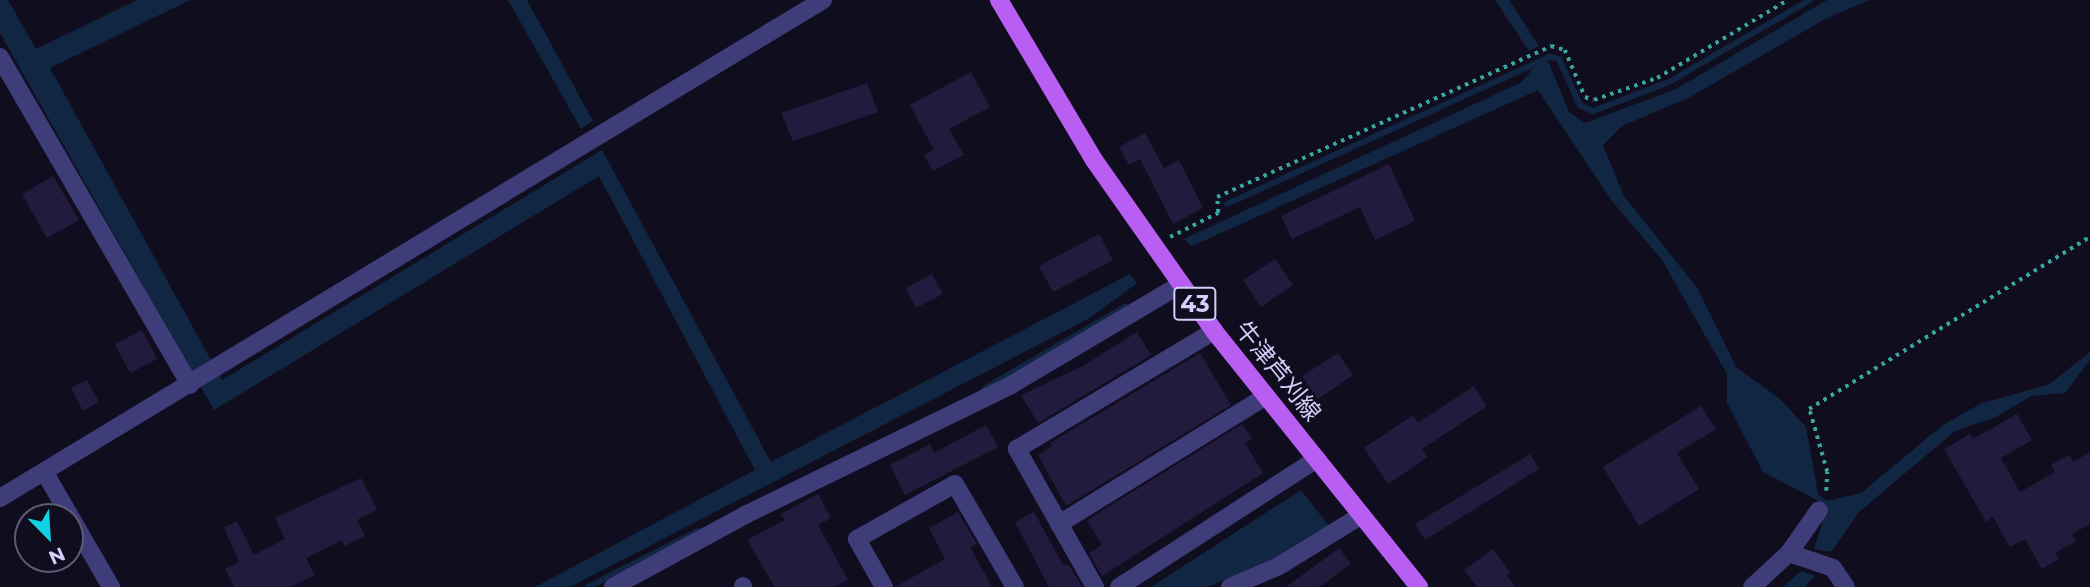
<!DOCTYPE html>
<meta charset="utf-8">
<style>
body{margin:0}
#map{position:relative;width:2090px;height:587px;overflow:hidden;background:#100e1e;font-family:Montserrat,"Noto Sans JP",sans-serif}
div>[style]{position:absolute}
.water>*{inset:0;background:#112643}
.stream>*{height:6px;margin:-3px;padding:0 3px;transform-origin:3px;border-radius:3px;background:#112643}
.building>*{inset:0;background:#221b3d}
.path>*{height:3.5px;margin-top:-1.75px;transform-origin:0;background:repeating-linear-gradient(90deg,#37a79e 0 3.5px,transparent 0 8.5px)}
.minor>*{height:18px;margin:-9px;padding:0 9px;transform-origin:9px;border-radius:9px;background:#3e3c79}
.major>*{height:18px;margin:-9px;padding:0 9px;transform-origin:9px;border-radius:9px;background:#b95ef2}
span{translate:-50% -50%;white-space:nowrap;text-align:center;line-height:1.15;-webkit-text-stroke:5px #100e1e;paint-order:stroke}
.shield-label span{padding:2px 5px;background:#100e1e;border:2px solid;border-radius:5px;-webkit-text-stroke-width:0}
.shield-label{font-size:23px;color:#d3cefb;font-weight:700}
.street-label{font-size:24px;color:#d3cefb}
.north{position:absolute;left:14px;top:503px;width:70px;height:70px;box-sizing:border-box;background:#100e1e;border:2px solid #5e5b76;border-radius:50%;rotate:156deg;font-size:19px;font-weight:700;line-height:28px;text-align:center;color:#d3cefb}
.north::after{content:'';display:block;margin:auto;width:24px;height:32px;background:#12d1e3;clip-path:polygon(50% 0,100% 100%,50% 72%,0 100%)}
</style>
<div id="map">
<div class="water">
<i style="clip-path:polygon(0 0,8px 0,36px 49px,137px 0,190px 0,50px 68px,222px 380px,602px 150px,771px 462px,1130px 274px,1137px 283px,1090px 318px,570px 587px,535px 587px,755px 470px,599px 176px,214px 410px,0 33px)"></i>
<i style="clip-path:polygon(508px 0,527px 0,593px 121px,581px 129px)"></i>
<i style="clip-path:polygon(1495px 0,1509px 0,1539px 46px,1529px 51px)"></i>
<i style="clip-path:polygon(1827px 0,1869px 0,1825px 19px,1690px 97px,1622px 126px,1603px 145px,1624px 196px,1698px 289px,1736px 367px,1780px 399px,1806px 427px,1818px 494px,1827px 501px,1861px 493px,1943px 425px,1982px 403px,2048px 385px,2090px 352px,2090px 360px,2065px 393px,2031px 396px,1996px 417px,1955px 431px,1859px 512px,1831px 552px,1814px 549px,1826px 511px,1817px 500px,1763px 472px,1727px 403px,1727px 374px,1662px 260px,1612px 201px,1538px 90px,1192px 246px,1184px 239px,1522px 82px,1534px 67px,1548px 61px,1569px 112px,1585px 123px,1676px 89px)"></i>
<i style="clip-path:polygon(1301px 490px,1329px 526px,1276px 558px,1208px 587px,1151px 587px)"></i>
<i style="clip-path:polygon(1801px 571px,1815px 576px,1804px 587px,1783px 587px)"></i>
</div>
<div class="stream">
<i style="left:1227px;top:204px;width:354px;rotate:-24.5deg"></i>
<i style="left:1549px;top:57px;width:10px;rotate:11deg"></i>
<i style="left:1559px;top:59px;width:51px;rotate:65.5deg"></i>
<i style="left:1580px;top:105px;width:14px;rotate:25deg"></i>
<i style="left:1593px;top:111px;width:81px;rotate:-20.9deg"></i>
<i style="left:1669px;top:82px;width:163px;rotate:-30.2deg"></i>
<i style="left:984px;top:389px;width:164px;rotate:-30.3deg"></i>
<i style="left:588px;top:587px;width:123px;rotate:-27deg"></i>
</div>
<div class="building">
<i style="clip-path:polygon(971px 72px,990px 107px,949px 129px,964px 155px,933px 171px,924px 155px,934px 150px,910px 105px)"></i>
<i style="clip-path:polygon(867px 83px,878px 112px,793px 141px,781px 113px)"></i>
<i style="clip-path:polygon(1145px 133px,1164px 168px,1179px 160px,1203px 208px,1173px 224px,1140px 159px,1129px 165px,1119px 147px)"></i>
<i style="clip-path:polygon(1389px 164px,1415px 221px,1375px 240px,1360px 207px,1292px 239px,1281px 216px)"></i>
<i style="clip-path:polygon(53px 176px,79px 220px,47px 238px,22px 194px)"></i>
<i style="clip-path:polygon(1099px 234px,1113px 260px,1053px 292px,1039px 266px)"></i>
<i style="clip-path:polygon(1275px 259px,1293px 285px,1261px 307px,1243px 280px)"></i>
<i style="clip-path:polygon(932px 274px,943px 294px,916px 308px,906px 288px)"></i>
<i style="clip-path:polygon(142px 330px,157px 359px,130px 373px,115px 344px)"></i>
<i style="clip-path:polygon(1137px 332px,1151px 355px,1038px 423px,1021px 395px,1083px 366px)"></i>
<i style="clip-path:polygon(1200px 353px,1231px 405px,1066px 506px,1038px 455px,1052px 446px,1050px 443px)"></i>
<i style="clip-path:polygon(1338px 353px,1353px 375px,1318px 399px,1302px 376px)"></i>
<i style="clip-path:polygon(87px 380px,99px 402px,83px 411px,71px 388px)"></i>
<i style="clip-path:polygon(1474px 386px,1487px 406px,1422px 449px,1428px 457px,1388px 484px,1364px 448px,1413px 415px,1418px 423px)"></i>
<i style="clip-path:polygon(1701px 406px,1716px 429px,1677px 453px,1699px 489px,1639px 526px,1603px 467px)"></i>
<i style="clip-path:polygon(2017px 414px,2032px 440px,2001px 458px,2020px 492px,2055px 472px,2051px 465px,2069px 455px,2073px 462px,2090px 452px,2090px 524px,2072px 534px,2076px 541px,2055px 553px,2059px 559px,2042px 569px,2025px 539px,2010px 547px,1993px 517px,1986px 522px,1944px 449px,1970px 434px,1973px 439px)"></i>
<i style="clip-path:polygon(1242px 424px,1252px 439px,1245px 443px,1263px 473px,1102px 576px,1089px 553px,1102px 545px,1087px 520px)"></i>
<i style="clip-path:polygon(986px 425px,998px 447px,905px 495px,890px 465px,930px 444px,934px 453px)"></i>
<i style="clip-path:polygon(1530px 454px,1539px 469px,1425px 540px,1415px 524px)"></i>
<i style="clip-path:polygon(361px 478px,377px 510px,357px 520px,365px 536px,344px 546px,342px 540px,306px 558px,315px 575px,290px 587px,234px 587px,225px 569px,239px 562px,224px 528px,237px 521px,254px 555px,285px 539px,275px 518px)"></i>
<i style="clip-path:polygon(818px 494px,831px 518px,818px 525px,848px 580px,834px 587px,775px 587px,747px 540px,785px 520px,781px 514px)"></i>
<i style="clip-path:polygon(958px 512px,977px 544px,970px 547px,992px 587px,895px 587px,945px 559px,929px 528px)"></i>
<i style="clip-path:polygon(1034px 512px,1063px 565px,1069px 565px,1082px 587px,1049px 587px,1015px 522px)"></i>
<i style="clip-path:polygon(1339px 548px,1351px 564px,1319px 587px,1286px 587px)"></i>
<i style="clip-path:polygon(1493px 549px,1510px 573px,1507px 575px,1515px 587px,1477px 587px,1464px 570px)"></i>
</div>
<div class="path">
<i style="left:1170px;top:237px;width:54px;rotate:-26.6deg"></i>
<i style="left:1218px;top:213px;width:16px;rotate:-94deg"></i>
<i style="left:1217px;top:197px;width:367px;rotate:-24.3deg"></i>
<i style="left:1551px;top:46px;width:15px;rotate:16deg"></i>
<i style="left:1565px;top:50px;width:51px;rotate:66.9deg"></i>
<i style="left:1585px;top:97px;width:9px;rotate:18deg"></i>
<i style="left:1594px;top:100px;width:67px;rotate:-19.2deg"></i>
<i style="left:1657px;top:78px;width:152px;rotate:-30.8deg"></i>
<i style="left:1826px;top:491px;width:19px;rotate:-87deg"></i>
<i style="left:1827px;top:472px;width:66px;rotate:-105.9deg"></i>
<i style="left:1809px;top:409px;width:329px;rotate:-31.5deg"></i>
</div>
<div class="minor">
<i style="left:0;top:57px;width:379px;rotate:59.9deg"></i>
<i style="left:45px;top:473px;width:132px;rotate:59.9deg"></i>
<i style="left:0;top:498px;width:962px;rotate:-31.18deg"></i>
<i style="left:1059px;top:524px;width:243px;rotate:-31.7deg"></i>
<i style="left:1789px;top:553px;width:46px;rotate:18.8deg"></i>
<i style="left:1833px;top:568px;width:23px;rotate:56deg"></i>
<i style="left:743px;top:586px;width:1px;rotate:90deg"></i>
<i style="left:613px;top:587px;width:153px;rotate:-28.6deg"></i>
<i style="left:747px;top:514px;width:294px;rotate:-26deg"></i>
<i style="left:1011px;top:385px;width:198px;rotate:-30.7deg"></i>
<i style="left:884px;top:587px;width:55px;rotate:-119.4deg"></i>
<i style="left:857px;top:539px;width:112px;rotate:-29.3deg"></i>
<i style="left:955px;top:484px;width:119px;rotate:59.8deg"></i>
<i style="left:1095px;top:587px;width:159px;rotate:-119.5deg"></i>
<i style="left:1017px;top:449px;width:230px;rotate:-30.9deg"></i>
<i style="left:1119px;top:587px;width:236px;rotate:-32.9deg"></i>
<i style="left:1230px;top:587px;width:53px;rotate:-23.2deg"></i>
<i style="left:1279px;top:566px;width:97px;rotate:-31.6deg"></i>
<i style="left:1752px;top:587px;width:50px;rotate:-42.6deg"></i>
<i style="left:1789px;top:553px;width:52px;rotate:-55.1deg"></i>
</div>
<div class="major">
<i style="left:999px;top:0;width:186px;rotate:59.3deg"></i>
<i style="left:1094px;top:160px;width:209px;rotate:54.9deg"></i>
<i style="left:1214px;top:331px;width:328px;rotate:51.3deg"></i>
</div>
<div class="shield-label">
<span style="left:1195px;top:304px">43</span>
</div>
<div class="street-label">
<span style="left:1278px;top:371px;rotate:51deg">牛津芦刈線</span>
</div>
<div class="north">N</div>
</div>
